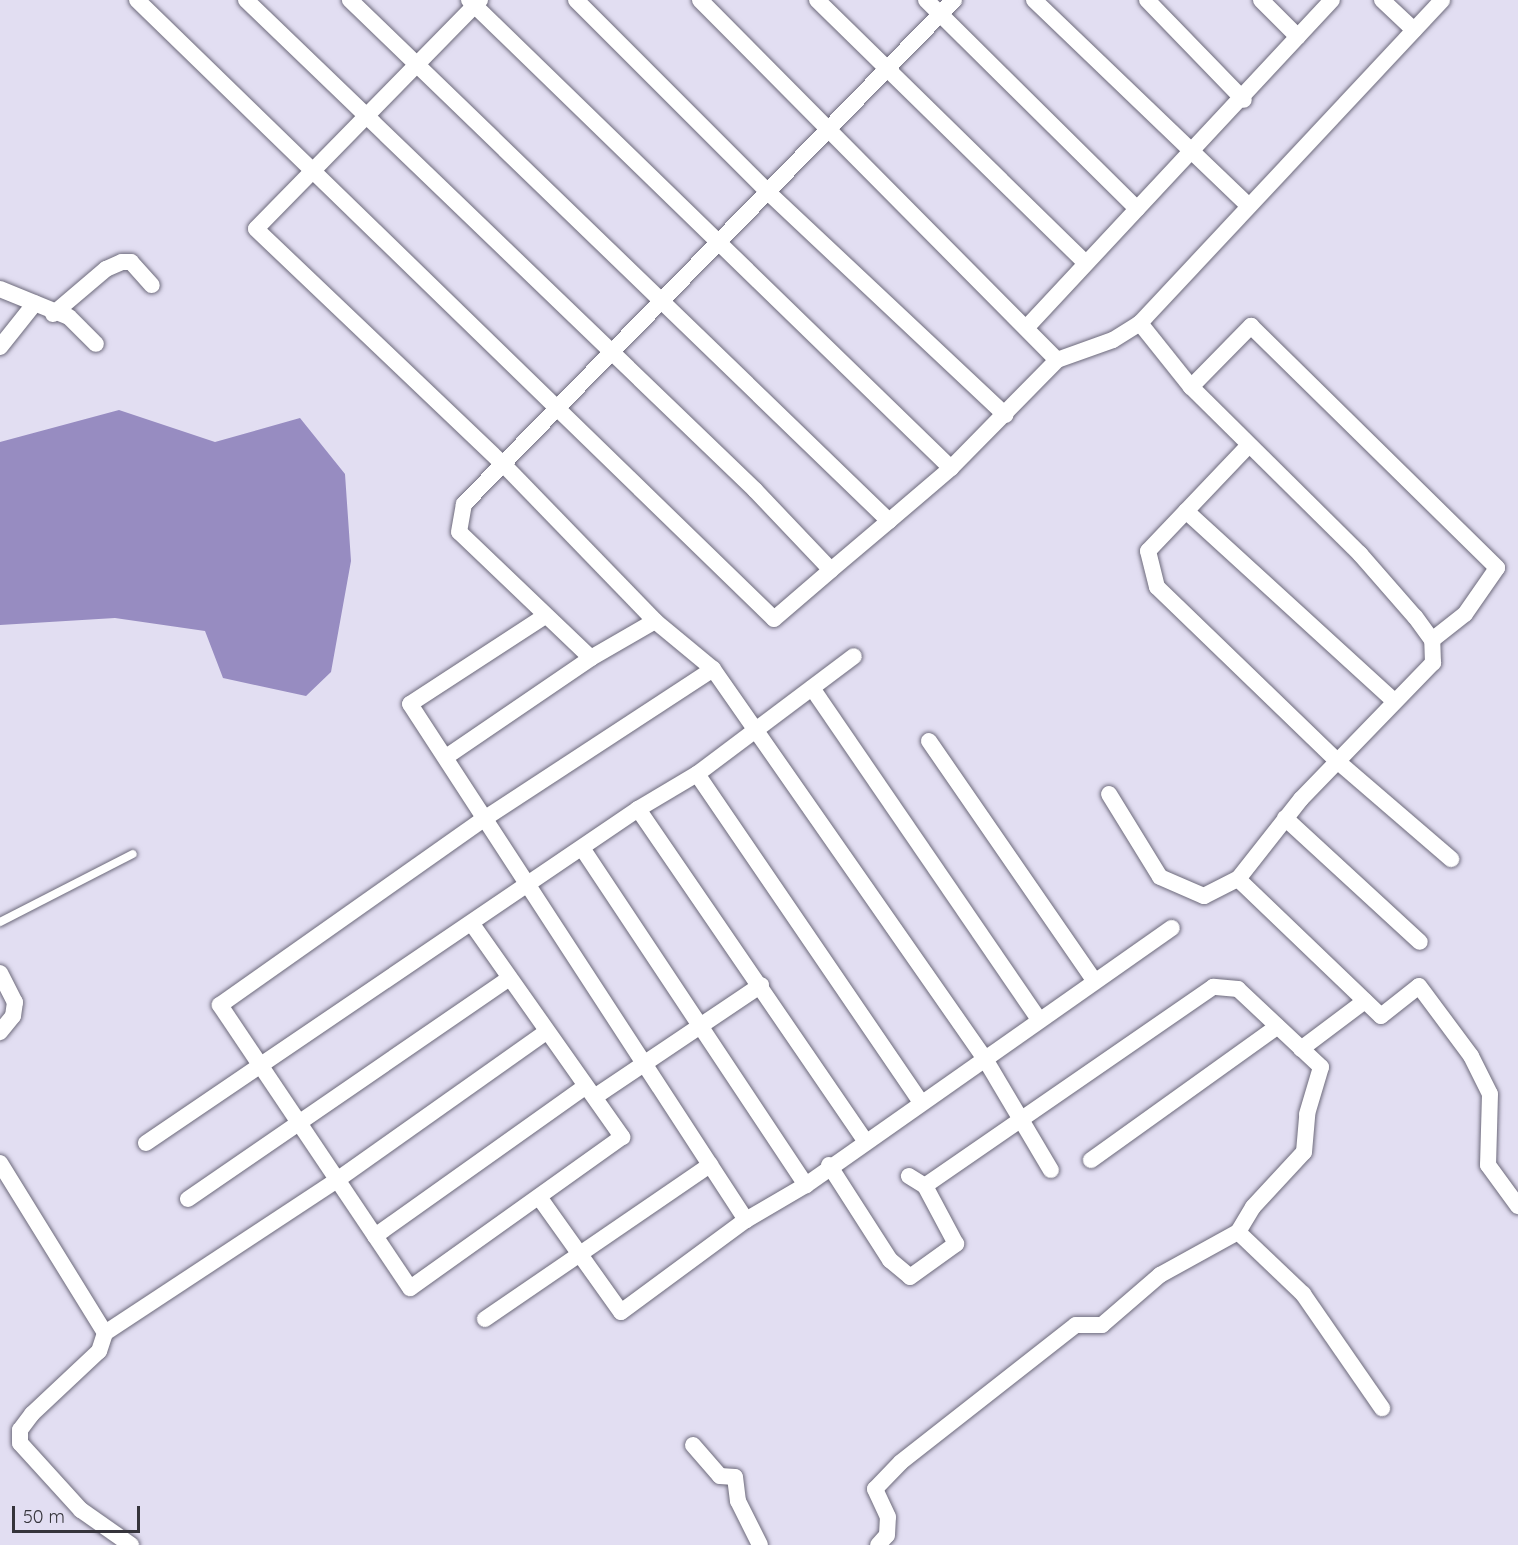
<!DOCTYPE html>
<style>
body{margin:0}
#map{position:relative;width:1518px;height:1545px;overflow:hidden;background:#e2def2;font-family:Quicksand,sans-serif}
div>[style]{position:absolute}
.water>*{inset:0;background:#978cc1}
.roads{filter:drop-shadow(0 0 2px #6d6a7b) drop-shadow(0 0 2px #6d6a7b)}
.service>*{height:8px;margin:-4px;padding:0 4px;transform-origin:4px;border-radius:4px;background:#fff}
.minor>*{height:16px;margin:-8px;padding:0 8px;transform-origin:8px;border-radius:8px;background:#fff}
span{translate:-50% -50%;white-space:nowrap;text-align:center;line-height:1.15;-webkit-text-stroke:4.5px #e2def2;paint-order:stroke}
.scale{position:absolute;left:12px;top:1506px;width:128px;height:27px;box-sizing:border-box;border:3px solid #35343b;border-top:0;padding-left:8px;font-size:18px;line-height:21px;white-space:nowrap;color:#35343b;-webkit-text-stroke:4px #e2def2;paint-order:stroke}
</style>
<div id="map">
<div class="water">
<i style="clip-path:polygon(119px 410px,215px 442px,300px 418px,345px 474px,351px 561px,331px 672px,306px 696px,223px 678px,205px 631px,115px 618px,0 625px,0 442px)"></i>
</div>
<div class="roads">
<div class="service">
<i style="left:0;top:922px;width:149px;rotate:-27.1deg"></i>
</div>
<div class="minor">
<i style="left:137px;top:0;width:888px;rotate:44.18deg"></i>
<i style="left:774px;top:619px;width:75px;rotate:-40.7deg"></i>
<i style="left:246px;top:0;width:707px;rotate:43.91deg"></i>
<i style="left:755px;top:490px;width:110px;rotate:46.5deg"></i>
<i style="left:831px;top:570px;width:76px;rotate:-40.2deg"></i>
<i style="left:889px;top:521px;width:750px;rotate:-135.97deg"></i>
<i style="left:469px;top:0;width:672px;rotate:44.16deg"></i>
<i style="left:480px;top:0;width:320px;rotate:134.4deg"></i>
<i style="left:256px;top:229px;width:344px;rotate:43.6deg"></i>
<i style="left:505px;top:466px;width:216px;rotate:45.9deg"></i>
<i style="left:655px;top:621px;width:75px;rotate:39.6deg"></i>
<i style="left:713px;top:669px;width:475px;rotate:55.1deg"></i>
<i style="left:985px;top:1059px;width:129px;rotate:59.3deg"></i>
<i style="left:576px;top:0;width:274px;rotate:45deg"></i>
<i style="left:770px;top:194px;width:323px;rotate:43.2deg"></i>
<i style="left:700px;top:0;width:507px;rotate:45.24deg"></i>
<i style="left:817px;top:0;width:376px;rotate:44.4deg"></i>
<i style="left:926px;top:0;width:297px;rotate:44.7deg"></i>
<i style="left:1034px;top:0;width:296px;rotate:43.8deg"></i>
<i style="left:1147px;top:0;width:139px;rotate:45.9deg"></i>
<i style="left:1261px;top:0;width:52px;rotate:45deg"></i>
<i style="left:1382px;top:0;width:44px;rotate:43.2deg"></i>
<i style="left:0;top:289px;width:74px;rotate:22.1deg"></i>
<i style="left:69px;top:317px;width:38px;rotate:45deg"></i>
<i style="left:53px;top:314px;width:70px;rotate:-40.3deg"></i>
<i style="left:106px;top:269px;width:17px;rotate:-24deg"></i>
<i style="left:122px;top:262px;width:9px"></i>
<i style="left:131px;top:262px;width:31px;rotate:48deg"></i>
<i style="left:1027px;top:327px;width:447px;rotate:-47deg"></i>
<i style="left:0;top:347px;width:56px;rotate:-51.5deg"></i>
<i style="left:1191px;top:387px;width:86px;rotate:-45.5deg"></i>
<i style="left:1251px;top:326px;width:345px;rotate:44.5deg"></i>
<i style="left:1497px;top:568px;width:56px;rotate:124.8deg"></i>
<i style="left:1465px;top:614px;width:42px;rotate:141.8deg"></i>
<i style="left:1248px;top:446px;width:145px;rotate:133.6deg"></i>
<i style="left:1148px;top:551px;width:37px;rotate:76deg"></i>
<i style="left:1157px;top:587px;width:249px;rotate:44deg"></i>
<i style="left:1336px;top:760px;width:152px;rotate:40.7deg"></i>
<i style="left:1186px;top:511px;width:282px;rotate:42.4deg"></i>
<i style="left:889px;top:521px;width:82px;rotate:-40.5deg"></i>
<i style="left:951px;top:468px;width:151px;rotate:-45.5deg"></i>
<i style="left:1057px;top:360px;width:59px;rotate:-19.7deg"></i>
<i style="left:1113px;top:340px;width:32px;rotate:-32deg"></i>
<i style="left:1140px;top:323px;width:442px;rotate:-46.9deg"></i>
<i style="left:545px;top:616px;width:161px;rotate:146.9deg"></i>
<i style="left:410px;top:704px;width:616px;rotate:56.93deg"></i>
<i style="left:655px;top:621px;width:74px;rotate:150deg"></i>
<i style="left:591px;top:658px;width:182px;rotate:-136.3deg"></i>
<i style="left:459px;top:532px;width:28px;rotate:-80deg"></i>
<i style="left:464px;top:504px;width:703px;rotate:-45.81deg"></i>
<i style="left:812px;top:688px;width:402px;rotate:55.6deg"></i>
<i style="left:929px;top:741px;width:290px;rotate:55.4deg"></i>
<i style="left:446px;top:757px;width:176px;rotate:-34.3deg"></i>
<i style="left:697px;top:774px;width:397px;rotate:55.7deg"></i>
<i style="left:1109px;top:794px;width:97px;rotate:58.4deg"></i>
<i style="left:1160px;top:877px;width:48px;rotate:23.4deg"></i>
<i style="left:1204px;top:896px;width:38px;rotate:-27deg"></i>
<i style="left:1238px;top:879px;width:102px;rotate:-51.8deg"></i>
<i style="left:1301px;top:799px;width:190px;rotate:-45.9deg"></i>
<i style="left:1433px;top:663px;width:23px;rotate:-92deg"></i>
<i style="left:1432px;top:640px;width:29px;rotate:-126deg"></i>
<i style="left:1415px;top:617px;width:84px;rotate:-131.1deg"></i>
<i style="left:1360px;top:554px;width:238px;rotate:-135.3deg"></i>
<i style="left:1191px;top:387px;width:82px;rotate:-128.6deg"></i>
<i style="left:638px;top:809px;width:402px;rotate:55.6deg"></i>
<i style="left:1285px;top:818px;width:183px;rotate:42.6deg"></i>
<i style="left:582px;top:848px;width:405px;rotate:56.4deg"></i>
<i style="left:1238px;top:879px;width:198px;rotate:43.8deg"></i>
<i style="left:1381px;top:1016px;width:48px;rotate:-38.3deg"></i>
<i style="left:1419px;top:986px;width:87px;rotate:53.4deg"></i>
<i style="left:1471px;top:1056px;width:42px;rotate:63.4deg"></i>
<i style="left:1490px;top:1094px;width:71px;rotate:91.6deg"></i>
<i style="left:1488px;top:1165px;width:51px;rotate:53.8deg"></i>
<i style="left:472px;top:924px;width:261px;rotate:54.8deg"></i>
<i style="left:622px;top:1137px;width:260px;rotate:144.5deg"></i>
<i style="left:410px;top:1288px;width:341px;rotate:-123.9deg"></i>
<i style="left:220px;top:1005px;width:327px;rotate:-35.2deg"></i>
<i style="left:487px;top:817px;width:270px;rotate:-33.2deg"></i>
<i style="left:0;top:973px;width:33px;rotate:63deg"></i>
<i style="left:15px;top:1002px;width:14px;rotate:98deg"></i>
<i style="left:13px;top:1016px;width:21px;rotate:129deg"></i>
<i style="left:1301px;top:1049px;width:80px;rotate:-36.9deg"></i>
<i style="left:596px;top:1096px;width:199px;rotate:-33.9deg"></i>
<i style="left:146px;top:1143px;width:595px;rotate:-34.17deg"></i>
<i style="left:638px;top:809px;width:69px;rotate:-30.7deg"></i>
<i style="left:697px;top:774px;width:196px;rotate:-36.9deg"></i>
<i style="left:1091px;top:1160px;width:229px;rotate:-35.6deg"></i>
<i style="left:0;top:1163px;width:200px;rotate:58.3deg"></i>
<i style="left:105px;top:1333px;width:19px;rotate:108deg"></i>
<i style="left:99px;top:1351px;width:92px;rotate:136.8deg"></i>
<i style="left:32px;top:1414px;width:20px;rotate:127deg"></i>
<i style="left:20px;top:1430px;width:13px;rotate:90deg"></i>
<i style="left:20px;top:1443px;width:91px;rotate:47.7deg"></i>
<i style="left:81px;top:1510px;width:61px;rotate:35deg"></i>
<i style="left:829px;top:1165px;width:113px;rotate:57.3deg"></i>
<i style="left:890px;top:1260px;width:26px;rotate:40deg"></i>
<i style="left:910px;top:1277px;width:57px;rotate:-35.7deg"></i>
<i style="left:956px;top:1244px;width:66px;rotate:-118.1deg"></i>
<i style="left:925px;top:1186px;width:19px;rotate:-148deg"></i>
<i style="left:539px;top:1197px;width:141px;rotate:54.5deg"></i>
<i style="left:621px;top:1312px;width:155px;rotate:-36.4deg"></i>
<i style="left:746px;top:1220px;width:69px;rotate:-30.3deg"></i>
<i style="left:806px;top:1185px;width:447px;rotate:-35.1deg"></i>
<i style="left:188px;top:1199px;width:388px;rotate:-34.5deg"></i>
<i style="left:1238px;top:1232px;width:90px;rotate:43.6deg"></i>
<i style="left:1303px;top:1294px;width:139px;rotate:55.3deg"></i>
<i style="left:375px;top:1236px;width:257px;rotate:-35.4deg"></i>
<i style="left:485px;top:1319px;width:273px;rotate:-34.4deg"></i>
<i style="left:105px;top:1333px;width:278px;rotate:-33.4deg"></i>
<i style="left:337px;top:1180px;width:256px;rotate:-35.3deg"></i>
<i style="left:693px;top:1445px;width:41px;rotate:48.9deg"></i>
<i style="left:720px;top:1476px;width:15px;rotate:4deg"></i>
<i style="left:735px;top:1477px;width:24px;rotate:83deg"></i>
<i style="left:738px;top:1501px;width:49px;rotate:63.4deg"></i>
<i style="left:878px;top:1545px;width:13px;rotate:-48deg"></i>
<i style="left:887px;top:1535px;width:18px;rotate:-87deg"></i>
<i style="left:888px;top:1517px;width:31px;rotate:-115deg"></i>
<i style="left:875px;top:1489px;width:37px;rotate:-46deg"></i>
<i style="left:901px;top:1462px;width:222px;rotate:-38.1deg"></i>
<i style="left:1076px;top:1325px;width:26px"></i>
<i style="left:1102px;top:1325px;width:77px;rotate:-40.8deg"></i>
<i style="left:1160px;top:1275px;width:89px;rotate:-28.9deg"></i>
<i style="left:1238px;top:1232px;width:29px;rotate:-59deg"></i>
<i style="left:1253px;top:1207px;width:75px;rotate:-47.2deg"></i>
<i style="left:1304px;top:1152px;width:38px;rotate:-85deg"></i>
<i style="left:1307px;top:1114px;width:49px;rotate:-73.4deg"></i>
<i style="left:1321px;top:1067px;width:114px;rotate:-136.8deg"></i>
<i style="left:1238px;top:989px;width:25px;rotate:-175deg"></i>
<i style="left:1213px;top:987px;width:350px;rotate:145.4deg"></i>
</div>
</div>
<div class="scale">50 m</div>
</div>
